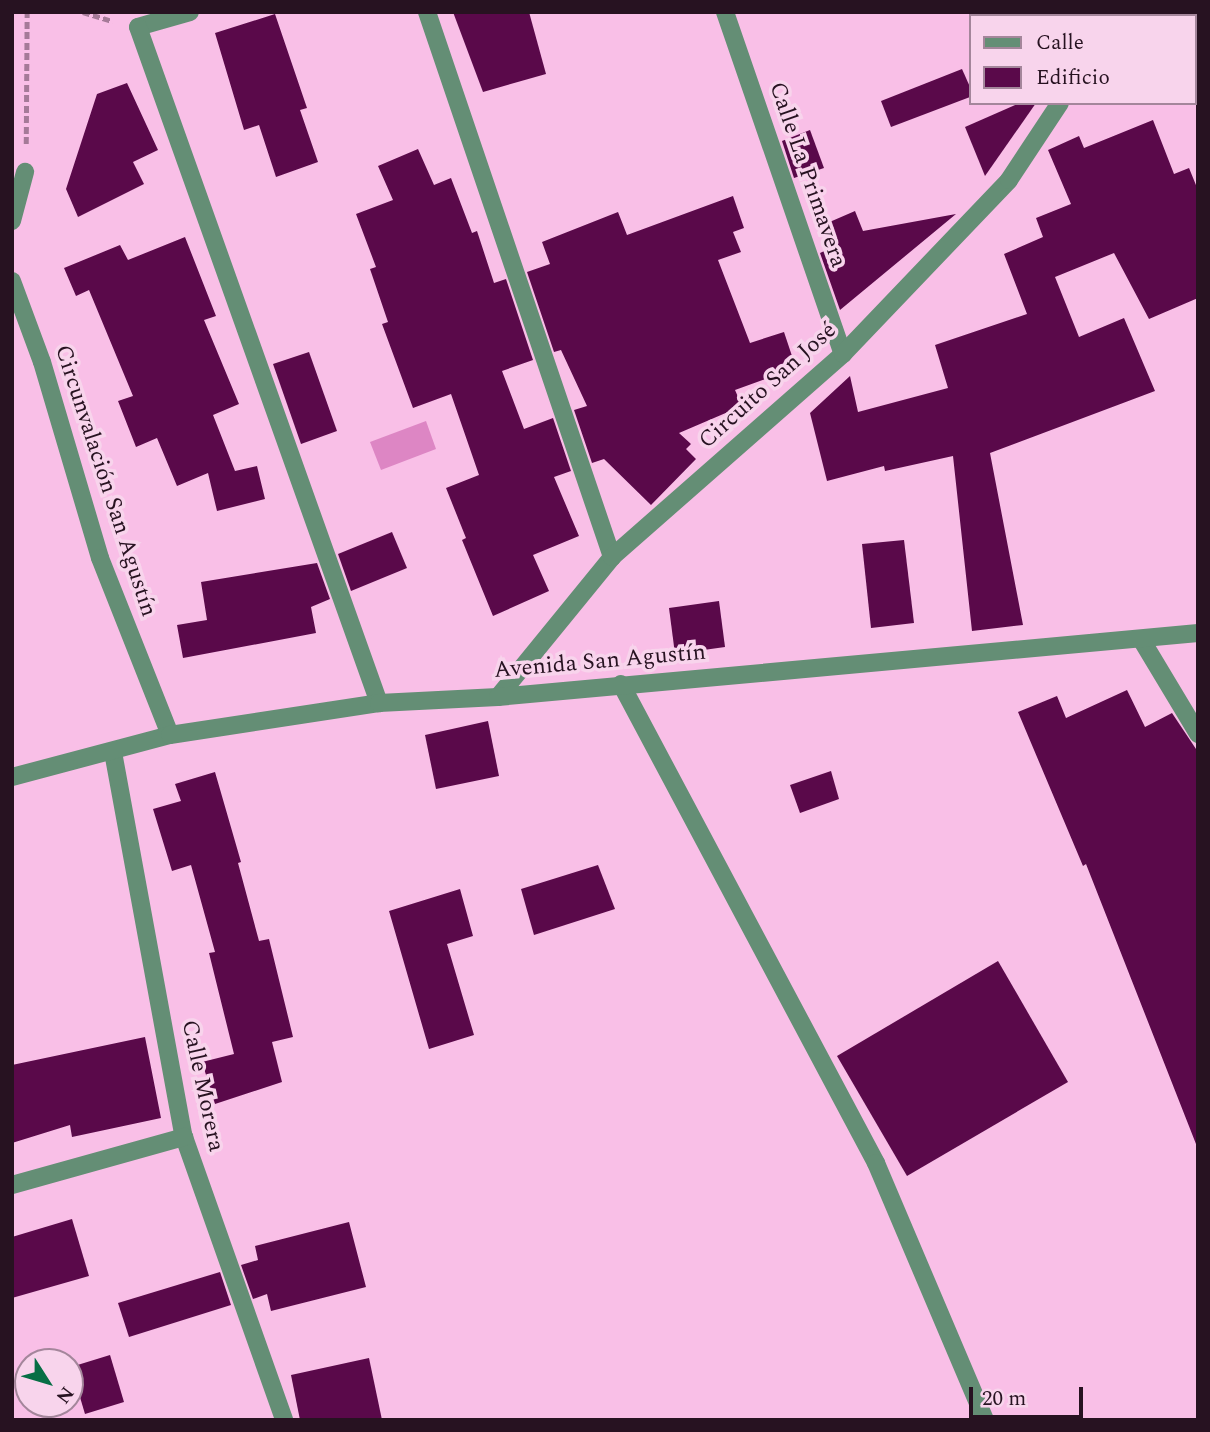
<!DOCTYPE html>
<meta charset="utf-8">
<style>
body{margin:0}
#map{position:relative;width:1210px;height:1432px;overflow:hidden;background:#f9bfe7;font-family:Spectral,serif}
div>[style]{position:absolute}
.water>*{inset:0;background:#dd86c4}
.building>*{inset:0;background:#5a094a}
.path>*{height:4.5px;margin-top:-2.25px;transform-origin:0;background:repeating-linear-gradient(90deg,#a57a98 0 7px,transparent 0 10.5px)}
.minor>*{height:18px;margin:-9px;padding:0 9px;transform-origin:9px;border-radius:9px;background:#648e75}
span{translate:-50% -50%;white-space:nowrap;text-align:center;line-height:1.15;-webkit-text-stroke:7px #f8d4ec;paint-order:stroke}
.street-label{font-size:23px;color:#271221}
.frame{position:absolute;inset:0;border:14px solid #271221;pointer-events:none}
.legend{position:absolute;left:969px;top:14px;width:228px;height:91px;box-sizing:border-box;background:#f8d4ec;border:2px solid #a4869b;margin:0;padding:9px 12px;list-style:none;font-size:21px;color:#271221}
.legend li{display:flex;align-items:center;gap:14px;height:35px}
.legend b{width:35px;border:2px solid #a4869b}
.north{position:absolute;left:14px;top:1348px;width:70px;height:70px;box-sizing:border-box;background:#f8d4ec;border:2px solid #a4869b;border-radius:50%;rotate:127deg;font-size:19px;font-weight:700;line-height:28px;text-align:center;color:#271221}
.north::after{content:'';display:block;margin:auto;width:24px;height:32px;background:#076e45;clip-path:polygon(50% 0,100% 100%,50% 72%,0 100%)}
.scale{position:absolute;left:969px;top:1387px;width:114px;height:32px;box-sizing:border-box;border:4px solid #271221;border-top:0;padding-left:9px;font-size:21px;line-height:24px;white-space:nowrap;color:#271221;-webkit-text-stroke:5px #f8d4ec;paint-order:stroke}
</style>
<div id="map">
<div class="water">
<i style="clip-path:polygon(426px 421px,436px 449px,381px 470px,370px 442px)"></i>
</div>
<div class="building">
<i style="clip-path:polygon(453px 12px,529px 12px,546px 74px,483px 92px)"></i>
<i style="clip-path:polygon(275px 14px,307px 108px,300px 110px,318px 162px,276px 177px,259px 125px,244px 130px,215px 33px)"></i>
<i style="clip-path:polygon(962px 69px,970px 87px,970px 97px,891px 127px,881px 101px)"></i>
<i style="clip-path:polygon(127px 83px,158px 150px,133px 162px,144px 184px,78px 217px,66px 189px,97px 94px)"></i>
<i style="clip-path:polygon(1020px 103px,1036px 103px,985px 176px,965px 127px)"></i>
<i style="clip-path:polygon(1153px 120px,1174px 174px,1189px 168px,1198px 190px,1198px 298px,1149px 319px,1114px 253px,1055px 277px,1079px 337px,1124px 318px,1155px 391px,990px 453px,1023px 625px,972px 631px,953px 456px,885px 471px,884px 466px,827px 481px,810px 413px,850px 376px,858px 412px,948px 388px,935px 345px,1027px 314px,1004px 254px,1043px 237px,1036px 218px,1071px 204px,1048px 150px,1079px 136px,1084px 148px)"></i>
<i style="clip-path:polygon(810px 130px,824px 168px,794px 178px,782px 141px)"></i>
<i style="clip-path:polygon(418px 149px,434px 185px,451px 178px,472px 233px,477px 231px,494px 283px,506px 279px,533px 360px,502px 371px,524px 429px,553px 418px,571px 471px,554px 477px,579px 536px,533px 555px,549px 591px,493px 616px,462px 540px,466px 538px,446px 488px,479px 475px,451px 394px,413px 408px,382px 324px,388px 322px,370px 269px,376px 267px,356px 214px,393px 200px,378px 166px)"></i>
<i style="clip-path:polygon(733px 196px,744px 228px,733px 232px,741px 252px,718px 260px,750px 343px,784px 332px,796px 368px,735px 390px,742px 406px,679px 433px,691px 444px,686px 449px,696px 459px,651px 505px,604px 459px,592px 463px,574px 410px,587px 406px,561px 350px,554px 352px,527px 272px,550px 264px,542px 242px,618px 212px,627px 235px)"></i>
<i style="clip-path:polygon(855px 211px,863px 231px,956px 214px,840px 310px,820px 253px,833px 247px,825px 224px)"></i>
<i style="clip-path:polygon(185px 237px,216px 316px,204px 320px,239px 404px,213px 415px,235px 471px,257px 466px,265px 499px,217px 511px,208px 473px,177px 486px,157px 438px,136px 447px,118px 401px,133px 396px,89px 290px,76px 296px,64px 268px,120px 245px,128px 260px)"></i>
<i style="clip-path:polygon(309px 352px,337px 431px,301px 444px,273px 364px)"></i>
<i style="clip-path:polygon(392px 532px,407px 568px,351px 591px,338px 554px)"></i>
<i style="clip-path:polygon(904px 540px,914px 623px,871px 628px,862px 544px)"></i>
<i style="clip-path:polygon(317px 563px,330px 599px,311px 607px,316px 633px,183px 658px,177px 625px,207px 620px,201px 582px)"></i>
<i style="clip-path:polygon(719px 601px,725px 647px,675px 654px,669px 608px)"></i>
<i style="clip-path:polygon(1127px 690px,1145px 727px,1172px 713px,1198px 752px,1196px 1144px,1086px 864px,1083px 866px,1018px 712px,1057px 696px,1066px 718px)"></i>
<i style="clip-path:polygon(488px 721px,499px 776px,436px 789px,425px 735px)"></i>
<i style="clip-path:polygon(831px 771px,839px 799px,800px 813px,790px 785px)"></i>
<i style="clip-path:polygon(215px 772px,241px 862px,238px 863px,259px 941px,269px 939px,293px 1037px,272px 1042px,282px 1082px,215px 1104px,202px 1062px,234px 1054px,209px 953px,215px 952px,191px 865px,172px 871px,153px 809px,181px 801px,175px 784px)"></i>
<i style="clip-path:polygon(598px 865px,615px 909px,534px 935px,521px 889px)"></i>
<i style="clip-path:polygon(460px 889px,473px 936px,447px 944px,474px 1035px,429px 1049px,389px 911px)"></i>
<i style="clip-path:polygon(998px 961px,1068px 1082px,907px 1176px,837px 1056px)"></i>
<i style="clip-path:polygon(145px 1037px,161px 1118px,72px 1137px,70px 1125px,12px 1143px,12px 1065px)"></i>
<i style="clip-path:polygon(72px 1219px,89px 1276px,12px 1298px,12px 1237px)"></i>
<i style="clip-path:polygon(349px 1222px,366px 1287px,271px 1311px,267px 1294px,253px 1299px,241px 1265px,258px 1260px,255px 1246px)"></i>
<i style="clip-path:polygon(220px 1272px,231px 1305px,129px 1337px,118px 1303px)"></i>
<i style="clip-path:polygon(110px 1355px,124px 1402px,85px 1414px,71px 1367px)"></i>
<i style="clip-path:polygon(369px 1358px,382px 1420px,300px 1420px,291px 1375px)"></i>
</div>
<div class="path">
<i style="left:83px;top:12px;width:31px;rotate:17deg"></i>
<i style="left:26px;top:144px;width:132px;rotate:-89.6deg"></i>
</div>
<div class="minor">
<i style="left:190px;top:12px;width:54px;rotate:163.9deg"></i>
<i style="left:138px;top:27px;width:718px;rotate:70.38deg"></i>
<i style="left:427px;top:12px;width:576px;rotate:71.25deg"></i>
<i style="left:725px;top:12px;width:362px;rotate:71deg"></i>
<i style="left:1076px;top:12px;width:4px;rotate:76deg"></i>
<i style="left:1196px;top:80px;width:7px;rotate:74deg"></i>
<i style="left:12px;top:221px;width:51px;rotate:-75.1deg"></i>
<i style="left:12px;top:281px;width:86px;rotate:69.7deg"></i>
<i style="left:42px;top:362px;width:204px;rotate:73.5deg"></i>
<i style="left:100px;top:558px;width:190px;rotate:68.4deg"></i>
<i style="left:1141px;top:639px;width:111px;rotate:59deg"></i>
<i style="left:621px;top:684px;width:543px;rotate:61.97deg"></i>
<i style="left:876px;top:1163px;width:279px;rotate:67deg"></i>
<i style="left:498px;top:697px;width:181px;rotate:-50.8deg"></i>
<i style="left:612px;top:557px;width:308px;rotate:-41.3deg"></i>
<i style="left:843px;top:354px;width:240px;rotate:-46.3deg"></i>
<i style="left:1009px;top:180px;width:92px;rotate:-56.5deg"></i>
<i style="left:113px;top:752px;width:391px;rotate:79.6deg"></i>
<i style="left:184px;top:1137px;width:300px;rotate:70.5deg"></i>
<i style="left:12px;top:777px;width:163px;rotate:-14.9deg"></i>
<i style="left:170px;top:735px;width:211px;rotate:-8.7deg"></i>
<i style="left:379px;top:703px;width:119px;rotate:-2.9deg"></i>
<i style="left:498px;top:697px;width:703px;rotate:-5.22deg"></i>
<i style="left:12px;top:1185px;width:179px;rotate:-15.6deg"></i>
</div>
<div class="street-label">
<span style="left:807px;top:175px;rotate:71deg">Calle La Primavera</span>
<span style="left:768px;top:386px;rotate:-42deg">Circuito San José</span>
<span style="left:105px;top:481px;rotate:72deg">Circunvalación San Agustín</span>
<span style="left:600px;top:662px;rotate:-5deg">Avenida San Agustín</span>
<span style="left:202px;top:1086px;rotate:78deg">Calle Morera</span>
</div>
<div class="frame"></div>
<ul class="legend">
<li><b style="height:9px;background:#648e75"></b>Calle</li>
<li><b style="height:19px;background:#5a094a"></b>Edificio</li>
</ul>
<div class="north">N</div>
<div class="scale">20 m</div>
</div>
